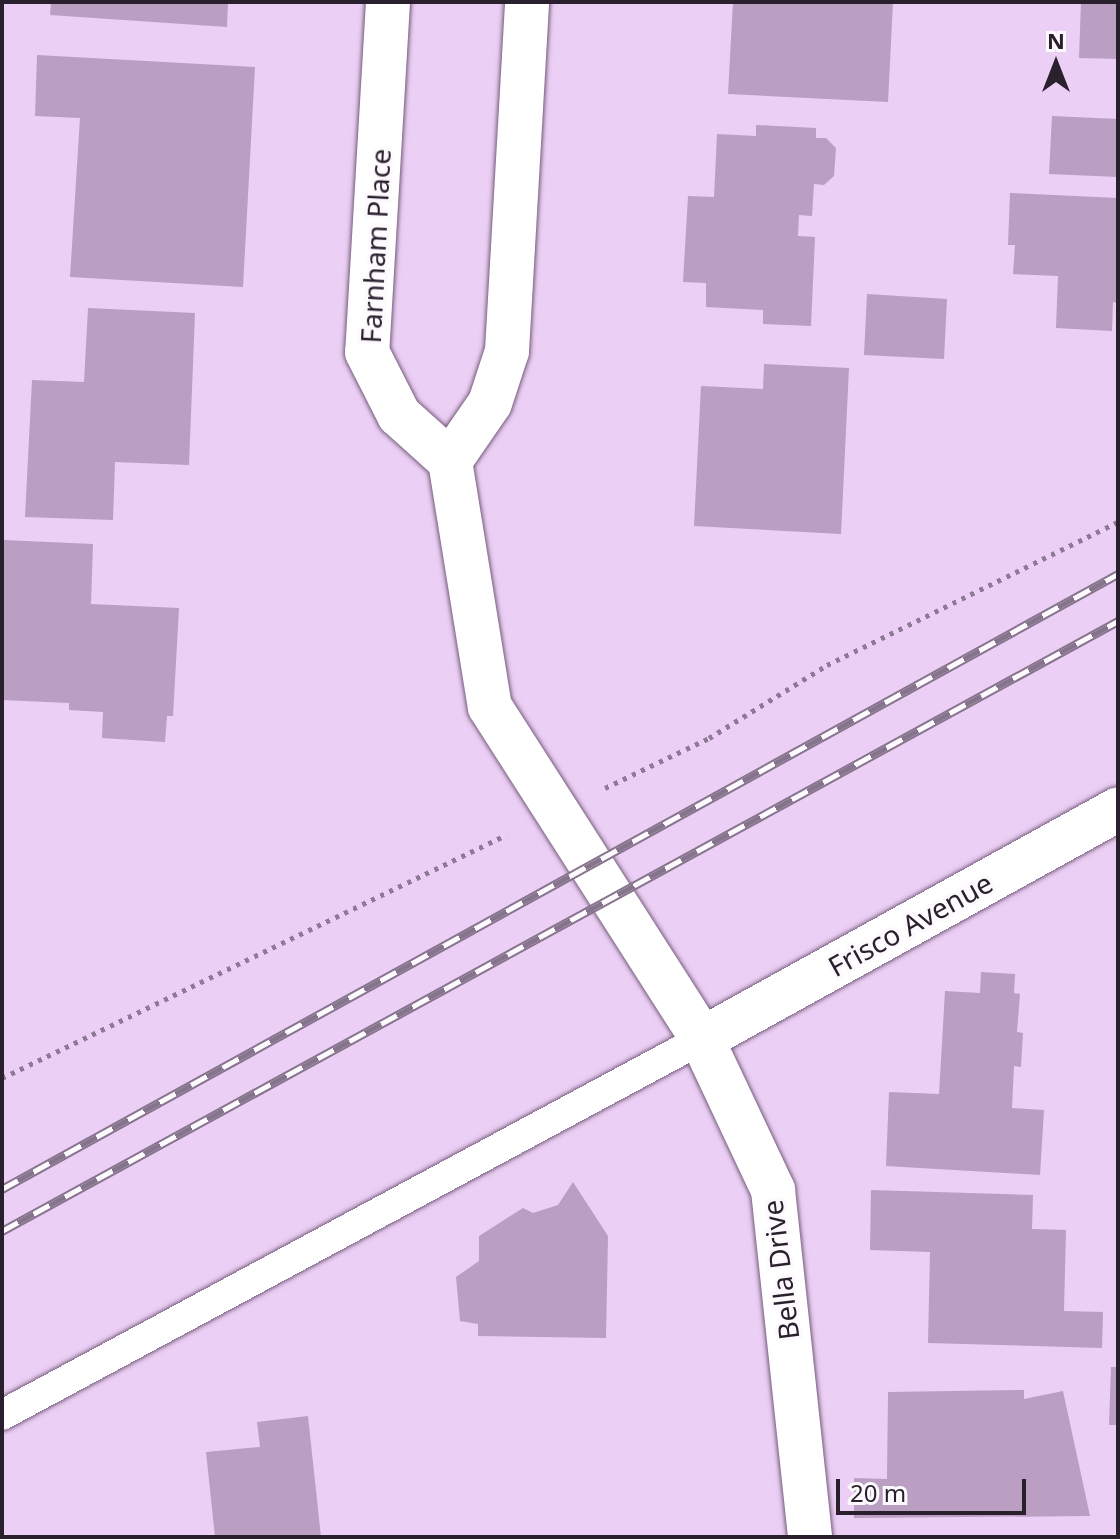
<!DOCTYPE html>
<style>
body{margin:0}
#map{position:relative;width:1120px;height:1539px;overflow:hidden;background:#ebcff4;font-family:"Noto Sans",sans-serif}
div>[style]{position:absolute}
.building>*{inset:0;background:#ba9fc2}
.path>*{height:5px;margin-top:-2.5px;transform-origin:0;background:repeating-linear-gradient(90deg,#8d7a94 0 4px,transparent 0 10px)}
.roads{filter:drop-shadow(0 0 2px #755c7d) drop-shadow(0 0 2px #755c7d)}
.lane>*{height:30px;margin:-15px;padding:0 15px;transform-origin:15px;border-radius:15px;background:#fff}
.street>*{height:44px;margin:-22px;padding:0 22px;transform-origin:22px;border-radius:22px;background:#fff}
.rail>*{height:9px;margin-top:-4.5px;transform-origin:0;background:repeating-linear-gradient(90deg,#fdfafe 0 18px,#86748d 0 36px);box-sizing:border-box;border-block:2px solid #86748d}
span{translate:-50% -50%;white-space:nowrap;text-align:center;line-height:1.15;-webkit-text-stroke:7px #fdfafe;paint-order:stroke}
.street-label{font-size:28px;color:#291f2d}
.frame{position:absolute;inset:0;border:4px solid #291f2d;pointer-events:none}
.north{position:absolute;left:1016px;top:24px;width:80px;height:80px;-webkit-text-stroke:6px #fdfafe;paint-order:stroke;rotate:0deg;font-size:22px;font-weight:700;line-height:32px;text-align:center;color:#291f2d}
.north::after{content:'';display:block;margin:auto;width:28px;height:36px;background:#291f2d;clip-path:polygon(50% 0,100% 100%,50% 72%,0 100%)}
.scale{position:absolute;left:836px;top:1479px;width:190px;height:36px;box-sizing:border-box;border:4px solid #291f2d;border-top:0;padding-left:10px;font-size:24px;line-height:28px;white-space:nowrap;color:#291f2d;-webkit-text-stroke:6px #fdfafe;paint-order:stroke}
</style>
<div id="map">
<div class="building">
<i style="clip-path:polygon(51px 2px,228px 2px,227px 27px,50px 15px)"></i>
<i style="clip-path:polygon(733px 2px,893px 2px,888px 102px,728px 94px)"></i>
<i style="clip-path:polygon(1081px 2px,1118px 2px,1118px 59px,1079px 58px)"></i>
<i style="clip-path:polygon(37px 55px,255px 67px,243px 287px,70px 277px,80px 118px,35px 116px)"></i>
<i style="clip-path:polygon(1052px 116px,1118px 119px,1118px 177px,1049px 174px)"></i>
<i style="clip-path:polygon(756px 125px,816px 128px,816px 138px,826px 138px,836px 148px,834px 176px,824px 185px,814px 184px,812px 216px,799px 215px,798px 236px,815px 237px,811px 326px,763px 324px,763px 310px,706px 307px,706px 283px,683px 282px,688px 196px,714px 197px,717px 134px,756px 136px)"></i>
<i style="clip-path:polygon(1010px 193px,1118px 198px,1118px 303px,1113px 302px,1112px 331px,1056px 328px,1058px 276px,1013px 274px,1015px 245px,1008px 245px)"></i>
<i style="clip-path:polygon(867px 294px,947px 299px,944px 359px,864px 355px)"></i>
<i style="clip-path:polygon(88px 308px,195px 313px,189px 465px,115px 462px,113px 520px,25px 517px,32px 380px,84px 382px)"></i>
<i style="clip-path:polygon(764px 364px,849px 368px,841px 534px,694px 526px,701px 386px,763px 389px)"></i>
<i style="clip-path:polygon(3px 540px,93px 544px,91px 604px,179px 608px,173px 716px,167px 716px,165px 742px,102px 738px,103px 712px,69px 710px,69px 703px,2px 700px)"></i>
<i style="clip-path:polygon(981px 972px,1015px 974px,1014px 993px,1020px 994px,1017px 1032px,1023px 1033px,1021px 1067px,1014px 1066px,1012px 1108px,1044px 1110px,1040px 1175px,886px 1166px,889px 1092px,939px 1094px,945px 991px,980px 993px)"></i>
<i style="clip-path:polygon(573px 1182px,608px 1236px,606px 1338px,478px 1336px,478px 1324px,460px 1321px,456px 1277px,479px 1261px,479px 1236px,523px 1208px,533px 1213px,558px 1205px)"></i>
<i style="clip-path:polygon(871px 1190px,1033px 1195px,1032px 1229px,1066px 1230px,1064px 1311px,1103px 1312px,1102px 1348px,928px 1343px,930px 1252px,870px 1250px)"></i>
<i style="clip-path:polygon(1111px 1367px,1118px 1367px,1118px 1425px,1109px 1425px)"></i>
<i style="clip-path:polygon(1024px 1390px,1024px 1399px,1063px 1391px,1090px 1516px,854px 1518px,854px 1478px,887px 1479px,888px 1392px)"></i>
<i style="clip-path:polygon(308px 1416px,321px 1537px,215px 1537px,206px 1452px,260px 1447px,257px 1422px)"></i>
</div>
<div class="path">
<i style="left:605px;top:788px;width:115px;rotate:-25.7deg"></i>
<i style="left:709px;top:738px;width:139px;rotate:-31.7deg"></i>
<i style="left:827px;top:665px;width:324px;rotate:-26.2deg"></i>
<i style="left:2px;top:1078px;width:560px;rotate:-25.74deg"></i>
</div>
<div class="roads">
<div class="lane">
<i style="left:2px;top:1415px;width:795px;rotate:-28.24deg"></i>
</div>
<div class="street">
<i style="left:388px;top:2px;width:351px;rotate:93.4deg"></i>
<i style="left:367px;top:352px;width:71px;rotate:63.1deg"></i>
<i style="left:399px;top:415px;width:69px;rotate:42deg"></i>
<i style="left:450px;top:461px;width:70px;rotate:-55.4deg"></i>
<i style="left:490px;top:403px;width:55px;rotate:-71.9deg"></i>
<i style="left:507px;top:351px;width:350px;rotate:-86.7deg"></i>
<i style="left:450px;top:461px;width:249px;rotate:80.8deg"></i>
<i style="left:490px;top:707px;width:394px;rotate:57.4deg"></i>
<i style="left:702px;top:1039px;width:167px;rotate:64.8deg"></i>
<i style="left:773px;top:1190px;width:349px;rotate:83.9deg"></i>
<i style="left:702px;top:1039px;width:475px;rotate:-28.9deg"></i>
</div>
</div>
<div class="rail">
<i style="left:2px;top:1189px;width:1274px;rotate:-28.86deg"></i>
<i style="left:2px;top:1231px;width:1272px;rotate:-28.66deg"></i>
</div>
<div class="street-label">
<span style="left:375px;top:246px;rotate:-87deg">Farnham Place</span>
<span style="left:910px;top:924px;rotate:-29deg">Frisco Avenue</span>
<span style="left:780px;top:1270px;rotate:-97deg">Bella Drive</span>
</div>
<div class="frame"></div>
<div class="north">N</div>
<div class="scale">20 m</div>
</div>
